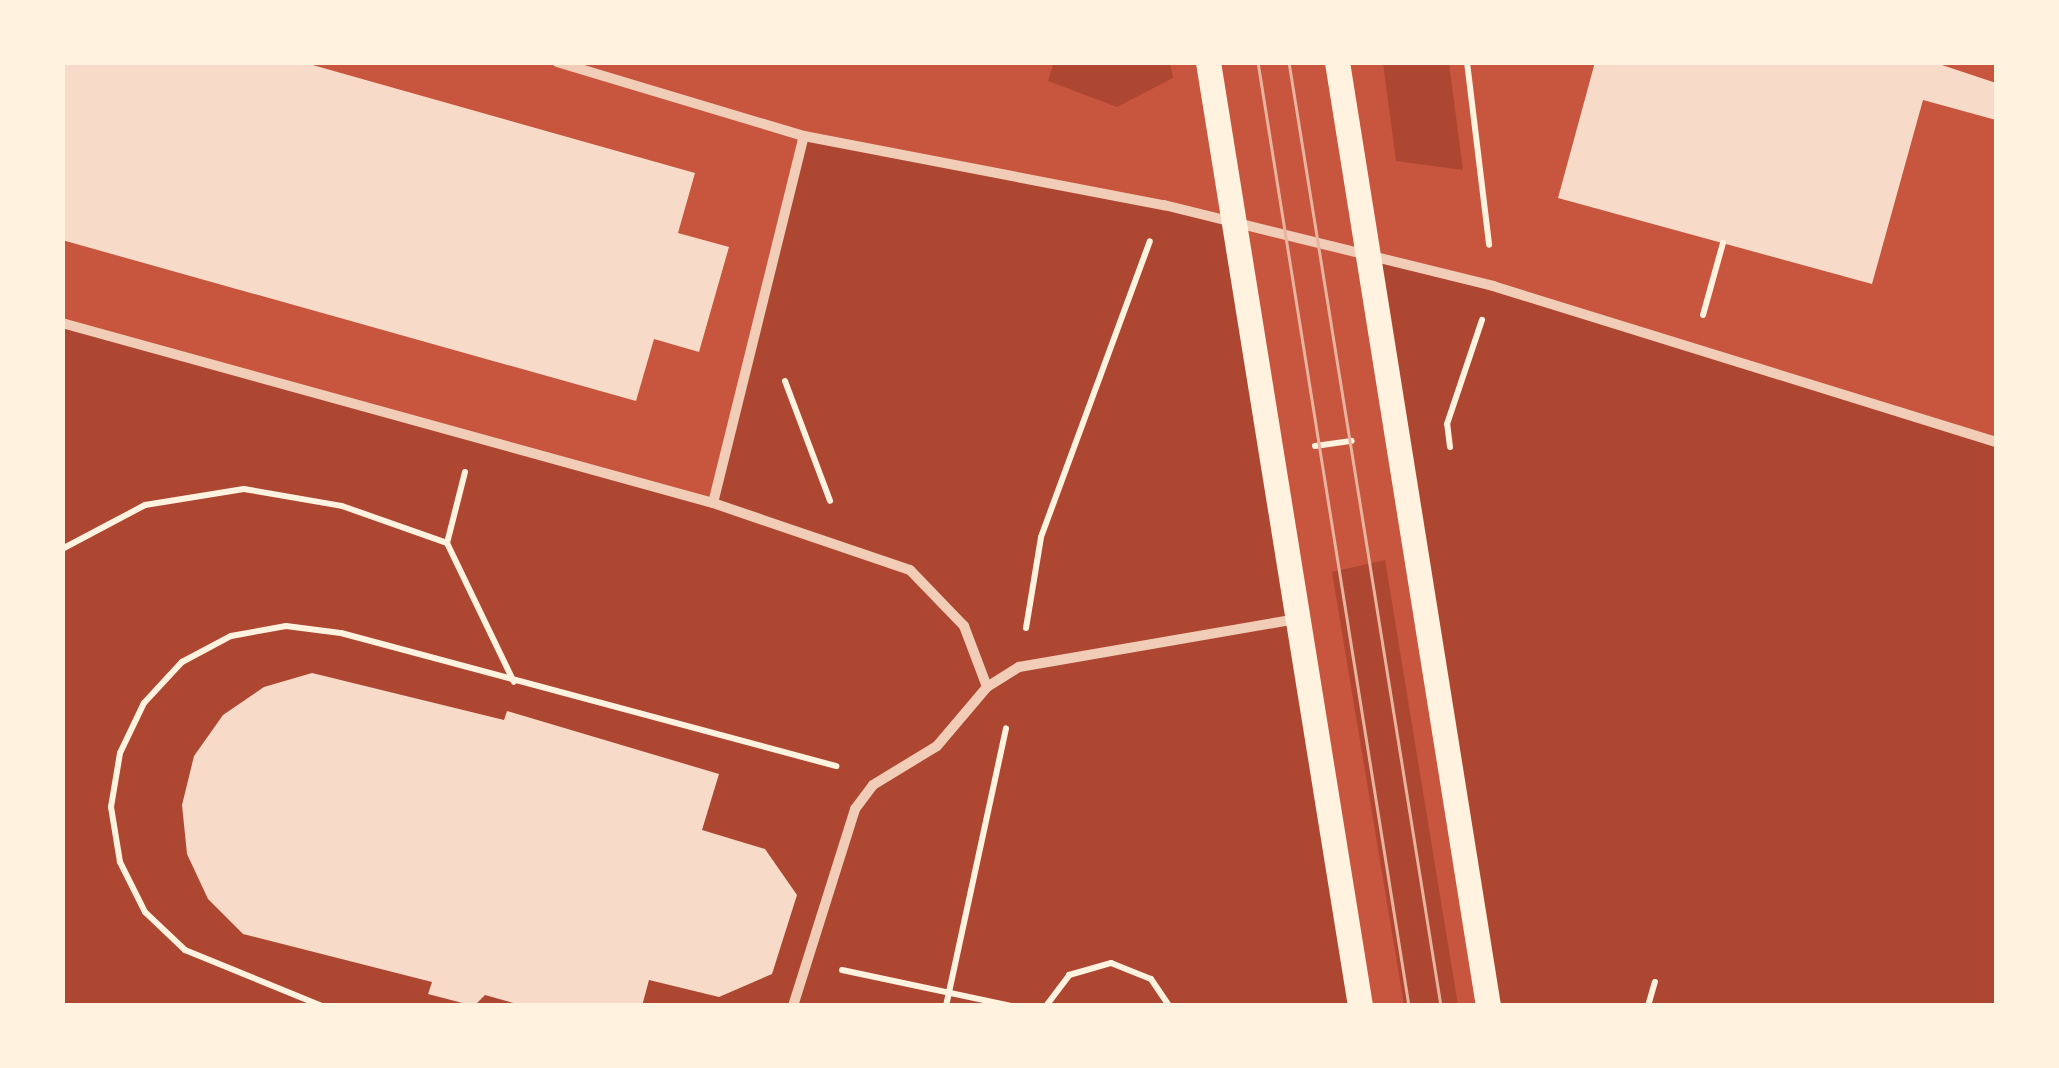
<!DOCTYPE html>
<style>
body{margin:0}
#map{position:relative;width:2059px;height:1068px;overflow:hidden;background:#c8553d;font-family:Lora,serif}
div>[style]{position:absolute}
.green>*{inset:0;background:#ae4732}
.building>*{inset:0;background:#f7dbc8}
.path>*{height:6px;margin:-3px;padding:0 3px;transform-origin:3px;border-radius:3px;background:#fff3e0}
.minor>*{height:10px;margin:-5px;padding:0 5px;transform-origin:5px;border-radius:5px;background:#f1ccb7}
.primary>*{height:25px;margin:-12.5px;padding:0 12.5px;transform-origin:12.5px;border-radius:12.5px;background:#fff3e0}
.tram>*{height:2.5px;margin:-1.25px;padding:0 1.25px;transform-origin:1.25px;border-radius:1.25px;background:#e9b49f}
span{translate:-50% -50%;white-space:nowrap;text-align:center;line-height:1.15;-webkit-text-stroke:8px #fff3e0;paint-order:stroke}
.frame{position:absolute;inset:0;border:65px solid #fff3e0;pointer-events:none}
</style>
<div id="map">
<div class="green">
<i style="clip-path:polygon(1054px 62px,1170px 63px,1173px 78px,1117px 107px,1048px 81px)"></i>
<i style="clip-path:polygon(1383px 63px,1449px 63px,1463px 170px,1396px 161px)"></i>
<i style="clip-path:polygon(804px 136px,1234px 224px,1360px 1005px,63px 1005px,62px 324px,713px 502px)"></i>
<i style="clip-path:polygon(1362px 252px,1996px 442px,1996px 1005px,1488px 1005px)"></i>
<i style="clip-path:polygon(1385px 560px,1458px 1005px,1404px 1005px,1332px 572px)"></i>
</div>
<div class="building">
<i style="clip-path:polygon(62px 62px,302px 62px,695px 173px,678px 233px,729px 247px,699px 352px,654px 339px,636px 401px,62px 240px)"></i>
<i style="clip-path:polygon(1595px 62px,1933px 62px,1996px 83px,1996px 120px,1923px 100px,1872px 284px,1558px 198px)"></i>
<i style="clip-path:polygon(312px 673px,504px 720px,507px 711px,719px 774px,702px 830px,765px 849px,797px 895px,772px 974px,719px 997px,649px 980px,642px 1006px,524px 1006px,485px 995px,474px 1006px,428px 994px,432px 982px,243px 934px,208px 899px,187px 854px,182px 805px,194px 756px,223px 715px,264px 687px)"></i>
</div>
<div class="path">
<i style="left:1467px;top:62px;width:184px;rotate:83.1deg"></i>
<i style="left:1703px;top:315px;width:75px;rotate:-74.5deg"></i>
<i style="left:785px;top:381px;width:128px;rotate:69.4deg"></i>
<i style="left:1315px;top:446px;width:37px;rotate:-8deg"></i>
<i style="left:1450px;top:447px;width:23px;rotate:-97deg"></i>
<i style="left:1447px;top:424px;width:110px;rotate:-71.4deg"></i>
<i style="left:465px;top:472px;width:73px;rotate:104.2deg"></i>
<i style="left:447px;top:543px;width:154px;rotate:64.3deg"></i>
<i style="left:62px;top:549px;width:94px;rotate:-27.9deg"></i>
<i style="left:145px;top:505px;width:100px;rotate:-9.2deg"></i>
<i style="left:244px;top:489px;width:99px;rotate:9.8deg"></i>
<i style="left:342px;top:506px;width:111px;rotate:19.4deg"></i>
<i style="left:1026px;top:628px;width:92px;rotate:-80.6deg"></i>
<i style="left:1041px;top:537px;width:315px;rotate:-69.8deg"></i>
<i style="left:842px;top:970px;width:174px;rotate:12deg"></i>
<i style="left:322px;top:1006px;width:148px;rotate:-157.8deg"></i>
<i style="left:185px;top:950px;width:55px;rotate:-136.5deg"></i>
<i style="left:145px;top:912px;width:56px;rotate:-116.6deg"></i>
<i style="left:120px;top:862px;width:56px;rotate:-99.3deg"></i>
<i style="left:111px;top:807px;width:55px;rotate:-80.5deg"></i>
<i style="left:120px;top:753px;width:55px;rotate:-64.4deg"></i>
<i style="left:144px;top:703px;width:56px;rotate:-47.2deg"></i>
<i style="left:182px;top:662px;width:55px;rotate:-28deg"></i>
<i style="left:231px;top:636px;width:56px;rotate:-10.3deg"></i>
<i style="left:286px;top:626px;width:55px;rotate:7.3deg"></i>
<i style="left:341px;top:633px;width:513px;rotate:15.04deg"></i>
<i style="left:946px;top:1006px;width:284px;rotate:-77.8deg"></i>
<i style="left:1046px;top:1006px;width:39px;rotate:-53deg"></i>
<i style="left:1069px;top:975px;width:44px;rotate:-15.9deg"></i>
<i style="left:1111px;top:963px;width:43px;rotate:21.8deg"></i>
<i style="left:1151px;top:979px;width:32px;rotate:56deg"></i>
<i style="left:1648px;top:1006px;width:25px;rotate:-74deg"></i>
</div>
<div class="minor">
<i style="left:557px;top:62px;width:258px;rotate:16.7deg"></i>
<i style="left:804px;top:136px;width:367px;rotate:10.9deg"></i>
<i style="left:1164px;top:205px;width:339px;rotate:13.8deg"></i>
<i style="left:1493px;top:286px;width:527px;rotate:17.23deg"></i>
<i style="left:62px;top:323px;width:675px;rotate:15.46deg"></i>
<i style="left:713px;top:503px;width:208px;rotate:18.8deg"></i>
<i style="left:910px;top:570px;width:78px;rotate:46deg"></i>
<i style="left:964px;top:626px;width:65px;rotate:69.3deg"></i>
<i style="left:713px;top:503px;width:378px;rotate:-76.1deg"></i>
<i style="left:793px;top:1006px;width:207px;rotate:-72.5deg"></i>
<i style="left:855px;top:809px;width:30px;rotate:-53deg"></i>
<i style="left:873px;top:785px;width:75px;rotate:-31.4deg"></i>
<i style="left:937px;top:746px;width:77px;rotate:-49.7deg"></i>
<i style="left:987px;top:687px;width:38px;rotate:-32deg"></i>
<i style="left:1019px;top:667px;width:281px;rotate:-9.8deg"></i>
</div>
<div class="primary">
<i style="left:1208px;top:62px;width:956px;rotate:80.85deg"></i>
<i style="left:1337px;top:62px;width:956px;rotate:80.91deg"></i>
</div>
<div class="tram">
<i style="left:1258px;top:62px;width:956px;rotate:80.91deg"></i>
<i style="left:1289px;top:62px;width:956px;rotate:80.85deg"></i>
</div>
<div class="frame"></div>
</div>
